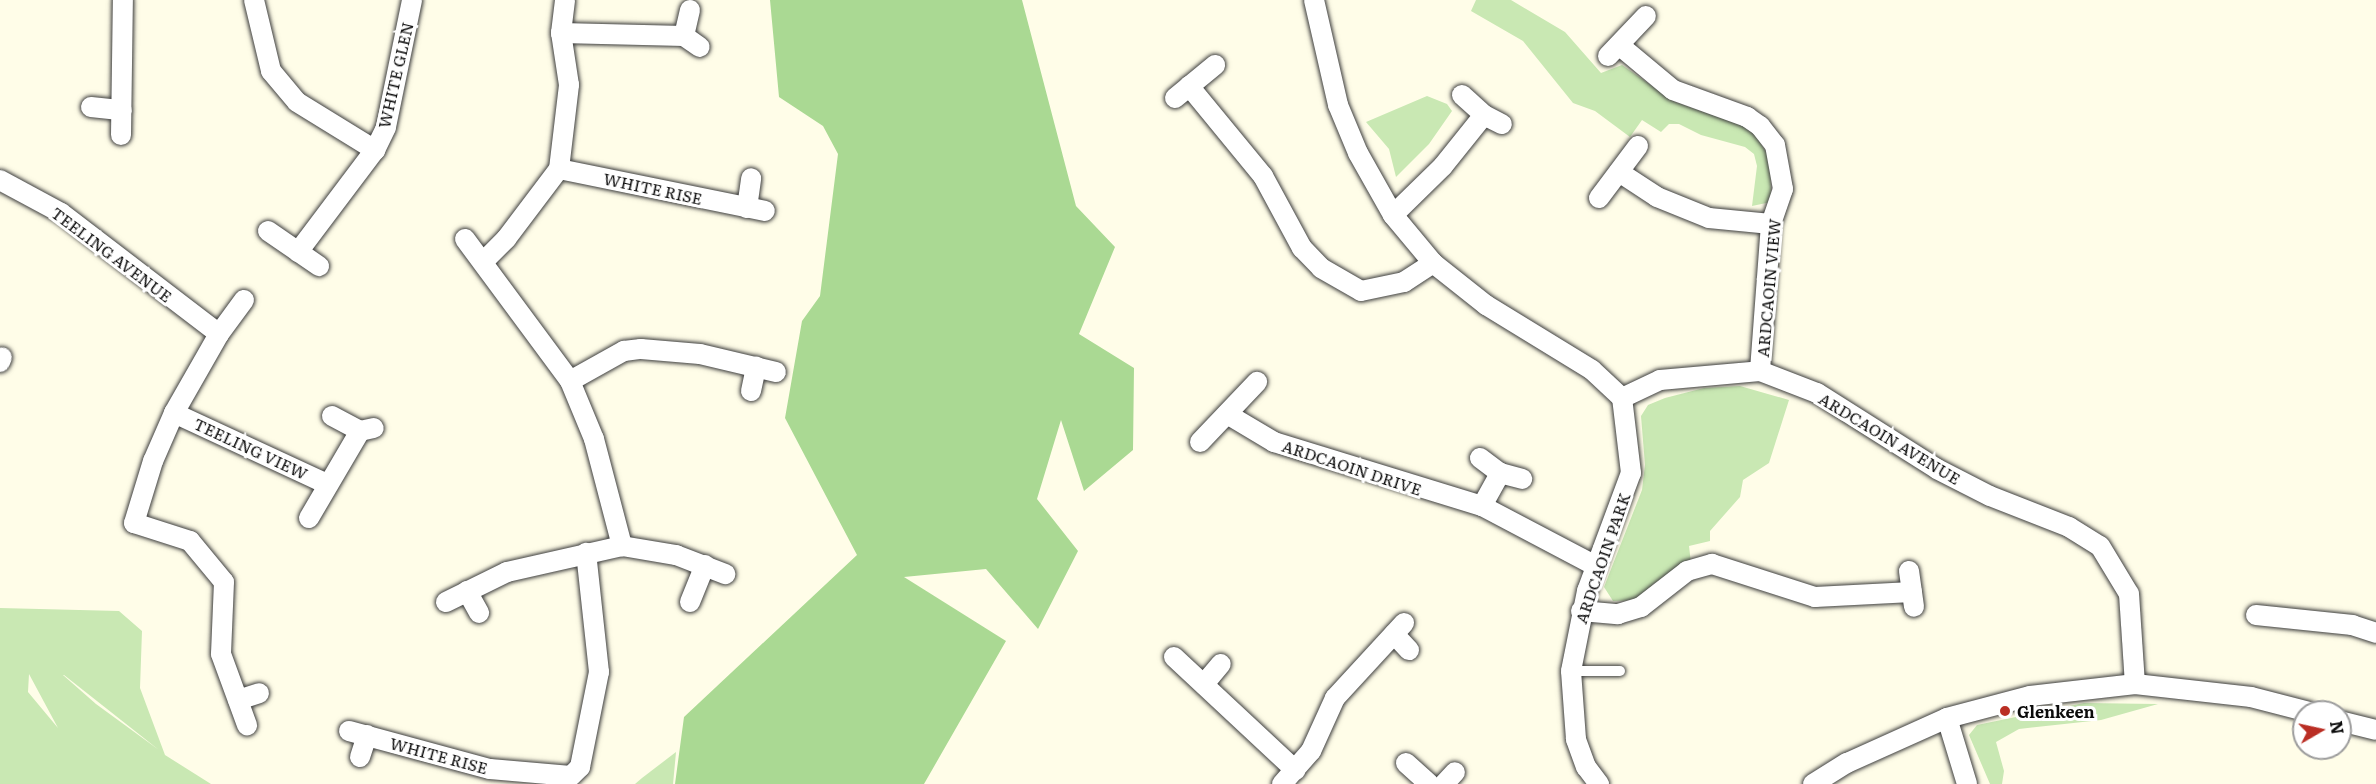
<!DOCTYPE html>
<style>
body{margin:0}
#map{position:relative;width:2376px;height:784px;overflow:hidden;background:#fffde8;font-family:Literata,serif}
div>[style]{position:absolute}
.green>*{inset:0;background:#c9e8b3}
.forest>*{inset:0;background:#aad993}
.roads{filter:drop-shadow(0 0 2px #3e3e3e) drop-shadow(0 0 2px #3e3e3e)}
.lane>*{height:10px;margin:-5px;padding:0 5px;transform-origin:5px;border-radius:5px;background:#fff}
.street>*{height:20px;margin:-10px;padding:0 10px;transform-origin:10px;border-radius:10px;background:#fff}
.dots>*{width:16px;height:16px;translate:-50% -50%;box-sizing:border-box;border:3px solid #fff;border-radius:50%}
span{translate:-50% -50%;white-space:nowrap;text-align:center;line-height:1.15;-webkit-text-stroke:6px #fff;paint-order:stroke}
.street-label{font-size:16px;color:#0b0b0b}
.poi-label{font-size:16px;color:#0b0b0b;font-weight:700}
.left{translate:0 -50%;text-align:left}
.north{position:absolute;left:2292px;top:700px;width:60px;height:60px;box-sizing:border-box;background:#fff;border:2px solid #9d9d9d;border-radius:50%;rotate:81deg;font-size:16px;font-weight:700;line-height:24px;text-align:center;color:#0b0b0b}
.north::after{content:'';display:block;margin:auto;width:21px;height:27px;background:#ba2e24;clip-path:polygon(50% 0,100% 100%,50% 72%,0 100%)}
</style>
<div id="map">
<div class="green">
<i style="clip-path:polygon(1476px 0,1511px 0,1565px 32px,1601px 73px,1622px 65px,1675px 102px,1744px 126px,1757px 137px,1770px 159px,1771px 202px,1752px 206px,1757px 166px,1754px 154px,1745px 147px,1701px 135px,1679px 124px,1669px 124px,1661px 132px,1642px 120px,1630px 137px,1595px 111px,1573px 103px,1523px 41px,1471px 11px)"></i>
<i style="clip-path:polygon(1427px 96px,1447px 104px,1452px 111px,1429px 144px,1396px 177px,1389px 149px,1366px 122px)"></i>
<i style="clip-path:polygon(1740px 386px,1789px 400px,1769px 463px,1743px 480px,1740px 497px,1710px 531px,1710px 541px,1689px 546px,1691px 563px,1653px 584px,1642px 600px,1613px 601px,1604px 587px,1642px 490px,1645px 465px,1641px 416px,1648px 405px,1665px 398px,1704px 388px)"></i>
<i style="clip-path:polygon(evenodd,0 608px,119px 611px,142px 631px,140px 688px,165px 755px,211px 784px,0 784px,0 608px,29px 674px,58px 728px,28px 692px,29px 674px,0 608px,63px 675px,64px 675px,159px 750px,96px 704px,63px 675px)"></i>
<i style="clip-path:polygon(2084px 703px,2158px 704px,2101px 720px,2019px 729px,1996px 742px,2004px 771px,2002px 784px,1990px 784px,1969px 735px,1977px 725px)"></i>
<i style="clip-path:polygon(676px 752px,673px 784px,635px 784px,642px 778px)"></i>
</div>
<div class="forest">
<i style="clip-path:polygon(770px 0,1022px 0,1076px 206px,1115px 247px,1079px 334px,1134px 368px,1133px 450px,1084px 491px,1061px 420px,1037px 499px,1078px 551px,1038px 629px,986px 569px,904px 577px,1006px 641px,924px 784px,675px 784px,684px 717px,857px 555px,785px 418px,802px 321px,820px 296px,838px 154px,823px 126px,779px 97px)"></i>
</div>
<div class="roads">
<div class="lane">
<i style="left:1571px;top:671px;width:49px"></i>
</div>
<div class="street">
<i style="left:254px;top:0;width:73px;rotate:76.5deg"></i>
<i style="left:271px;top:71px;width:40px;rotate:50deg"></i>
<i style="left:297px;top:102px;width:92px;rotate:31.6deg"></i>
<i style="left:1314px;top:0;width:108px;rotate:77.1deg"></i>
<i style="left:1338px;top:105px;width:52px;rotate:67.4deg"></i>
<i style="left:1358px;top:153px;width:71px;rotate:60.6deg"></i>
<i style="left:1393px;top:215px;width:62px;rotate:50.2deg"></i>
<i style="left:1433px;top:263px;width:68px;rotate:38.4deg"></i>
<i style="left:1486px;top:305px;width:124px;rotate:31.5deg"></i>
<i style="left:1592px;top:370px;width:41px;rotate:43deg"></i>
<i style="left:690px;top:10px;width:27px;rotate:103deg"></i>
<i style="left:684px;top:36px;width:19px;rotate:35deg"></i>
<i style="left:561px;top:33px;width:123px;rotate:1.4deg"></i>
<i style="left:1619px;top:45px;width:70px;rotate:39.8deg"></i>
<i style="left:1673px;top:90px;width:79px;rotate:20deg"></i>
<i style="left:1747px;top:117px;width:16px;rotate:35deg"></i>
<i style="left:1760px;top:126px;width:24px;rotate:52deg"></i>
<i style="left:1775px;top:145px;width:45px;rotate:79.7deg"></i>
<i style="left:1783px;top:189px;width:37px;rotate:109deg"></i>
<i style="left:1771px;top:224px;width:147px;rotate:94.3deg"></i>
<i style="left:1608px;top:56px;width:55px;rotate:-46.5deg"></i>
<i style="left:1189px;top:86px;width:117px;rotate:50.6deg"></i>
<i style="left:1263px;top:176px;width:82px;rotate:61.6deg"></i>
<i style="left:1302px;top:248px;width:28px;rotate:46deg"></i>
<i style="left:1321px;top:268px;width:46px;rotate:29.9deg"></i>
<i style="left:1361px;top:291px;width:44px;rotate:-11.8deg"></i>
<i style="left:1404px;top:282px;width:35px;rotate:-33deg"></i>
<i style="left:1462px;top:95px;width:30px;rotate:42deg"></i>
<i style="left:1484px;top:115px;width:20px;rotate:27deg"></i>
<i style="left:1175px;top:98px;width:52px;rotate:-39.5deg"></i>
<i style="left:91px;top:107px;width:31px;rotate:6deg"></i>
<i style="left:121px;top:135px;width:135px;rotate:-89.2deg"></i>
<i style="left:559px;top:169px;width:210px;rotate:11.5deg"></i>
<i style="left:1619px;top:172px;width:45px;rotate:33.3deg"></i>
<i style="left:1657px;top:197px;width:56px;rotate:22deg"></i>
<i style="left:1709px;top:218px;width:62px;rotate:5.5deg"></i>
<i style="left:0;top:180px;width:69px;rotate:28.4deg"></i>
<i style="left:61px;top:213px;width:199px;rotate:37.4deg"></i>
<i style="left:1599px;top:198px;width:65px;rotate:-53.1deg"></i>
<i style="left:747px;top:208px;width:30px;rotate:-82deg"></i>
<i style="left:1393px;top:215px;width:70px;rotate:-44.4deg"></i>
<i style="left:1443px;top:166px;width:65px;rotate:-51.2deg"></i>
<i style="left:268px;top:231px;width:62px;rotate:34.5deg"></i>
<i style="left:465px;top:239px;width:177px;rotate:53.5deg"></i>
<i style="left:570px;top:381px;width:63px;rotate:67.5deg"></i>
<i style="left:594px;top:439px;width:111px;rotate:75.3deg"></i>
<i style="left:298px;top:252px;width:128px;rotate:-53deg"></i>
<i style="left:375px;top:150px;width:25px;rotate:-64deg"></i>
<i style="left:386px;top:127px;width:130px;rotate:-78.4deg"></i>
<i style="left:483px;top:262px;width:33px;rotate:-45deg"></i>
<i style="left:506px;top:239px;width:88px;rotate:-52.9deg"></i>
<i style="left:559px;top:169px;width:85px;rotate:-83.2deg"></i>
<i style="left:569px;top:85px;width:53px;rotate:-98.7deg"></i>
<i style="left:561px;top:33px;width:33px;rotate:-83deg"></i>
<i style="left:244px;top:300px;width:42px;rotate:126.3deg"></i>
<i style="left:219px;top:334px;width:91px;rotate:119.7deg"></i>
<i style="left:174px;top:413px;width:52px;rotate:113.6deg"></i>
<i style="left:153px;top:461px;width:65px;rotate:107deg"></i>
<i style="left:134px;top:523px;width:59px;rotate:17.8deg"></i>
<i style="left:190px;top:541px;width:53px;rotate:50.3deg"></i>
<i style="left:224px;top:582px;width:72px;rotate:92.4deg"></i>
<i style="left:221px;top:654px;width:76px;rotate:69.9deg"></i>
<i style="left:0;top:362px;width:5px;rotate:-68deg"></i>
<i style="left:570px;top:381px;width:62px;rotate:-29.1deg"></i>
<i style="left:624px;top:351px;width:17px;rotate:-7deg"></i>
<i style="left:641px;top:349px;width:59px;rotate:4.8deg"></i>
<i style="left:700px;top:354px;width:78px;rotate:13.3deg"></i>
<i style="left:751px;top:391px;width:25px;rotate:-78deg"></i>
<i style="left:1622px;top:398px;width:42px;rotate:-25.3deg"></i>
<i style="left:1660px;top:380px;width:100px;rotate:-5.1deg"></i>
<i style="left:1760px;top:371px;width:61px;rotate:21.1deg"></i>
<i style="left:1817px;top:393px;width:142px;rotate:32.3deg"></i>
<i style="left:1937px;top:469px;width:59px;rotate:27deg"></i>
<i style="left:1990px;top:496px;width:85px;rotate:21.4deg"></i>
<i style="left:2069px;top:527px;width:36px;rotate:32deg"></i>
<i style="left:2100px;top:546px;width:56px;rotate:58.9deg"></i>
<i style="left:2129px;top:594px;width:90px;rotate:86.2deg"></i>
<i style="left:174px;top:413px;width:169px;rotate:24.9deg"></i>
<i style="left:1227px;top:414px;width:55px;rotate:30.8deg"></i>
<i style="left:1274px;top:442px;width:218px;rotate:17.1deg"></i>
<i style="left:1482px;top:506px;width:129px;rotate:27.8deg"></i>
<i style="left:332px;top:416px;width:32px;rotate:28deg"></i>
<i style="left:360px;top:431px;width:14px;rotate:-12deg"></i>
<i style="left:1200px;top:442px;width:83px;rotate:-46.5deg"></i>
<i style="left:1480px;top:458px;width:25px;rotate:37deg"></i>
<i style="left:1500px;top:473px;width:23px;rotate:15deg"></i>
<i style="left:1482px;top:506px;width:38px;rotate:-61deg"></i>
<i style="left:309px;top:518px;width:101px;rotate:-59.6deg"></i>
<i style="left:1909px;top:571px;width:36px;rotate:82deg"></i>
<i style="left:467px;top:591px;width:25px;rotate:61deg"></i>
<i style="left:446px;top:602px;width:68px;rotate:-26.2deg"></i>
<i style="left:507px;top:572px;width:118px;rotate:-12.7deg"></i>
<i style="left:622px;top:546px;width:55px;rotate:9.5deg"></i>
<i style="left:676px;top:555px;width:53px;rotate:21.2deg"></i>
<i style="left:690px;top:602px;width:40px;rotate:-68deg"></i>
<i style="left:1581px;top:611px;width:37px;rotate:5deg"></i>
<i style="left:1618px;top:614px;width:24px;rotate:-17deg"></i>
<i style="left:1641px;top:607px;width:58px;rotate:-38deg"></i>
<i style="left:1687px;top:571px;width:26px;rotate:-16deg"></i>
<i style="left:1712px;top:564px;width:108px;rotate:17.8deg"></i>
<i style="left:1815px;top:597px;width:97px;rotate:-3deg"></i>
<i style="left:2256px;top:615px;width:97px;rotate:5.9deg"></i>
<i style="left:2352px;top:625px;width:25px;rotate:18deg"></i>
<i style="left:1394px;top:634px;width:22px;rotate:47deg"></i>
<i style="left:1174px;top:657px;width:166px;rotate:43deg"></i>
<i style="left:1204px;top:684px;width:26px;rotate:-50deg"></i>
<i style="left:238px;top:700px;width:22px;rotate:-18deg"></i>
<i style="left:1947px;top:718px;width:69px;rotate:73.1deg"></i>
<i style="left:2340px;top:721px;width:37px;rotate:14deg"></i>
<i style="left:349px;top:731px;width:146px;rotate:15.1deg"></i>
<i style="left:490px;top:769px;width:81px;rotate:4.9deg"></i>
<i style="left:571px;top:776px;width:13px;rotate:-45deg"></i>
<i style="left:580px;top:767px;width:97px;rotate:-78.7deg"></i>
<i style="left:599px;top:672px;width:120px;rotate:-96.2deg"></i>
<i style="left:360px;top:757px;width:23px;rotate:-72deg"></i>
<i style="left:1406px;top:763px;width:31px;rotate:42deg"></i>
<i style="left:1282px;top:784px;width:44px;rotate:-48.7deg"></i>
<i style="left:1311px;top:751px;width:58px;rotate:-65.6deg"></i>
<i style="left:1335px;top:698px;width:102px;rotate:-47.4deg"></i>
<i style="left:1444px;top:784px;width:16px;rotate:-47deg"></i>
<i style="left:1599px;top:784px;width:21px;rotate:-127deg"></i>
<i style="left:1586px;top:767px;width:30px;rotate:-110deg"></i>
<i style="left:1576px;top:739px;width:68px;rotate:-94.2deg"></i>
<i style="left:1571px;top:671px;width:82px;rotate:-78.7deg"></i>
<i style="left:1587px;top:591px;width:126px;rotate:-69.6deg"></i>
<i style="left:1631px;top:473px;width:76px;rotate:-96.8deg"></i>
<i style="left:1813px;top:784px;width:40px;rotate:-32deg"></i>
<i style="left:1847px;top:763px;width:110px;rotate:-24.2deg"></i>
<i style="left:1947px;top:718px;width:86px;rotate:-14.8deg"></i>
<i style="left:2030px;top:696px;width:106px;rotate:-6.5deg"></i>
<i style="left:2135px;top:684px;width:117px;rotate:6.4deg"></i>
<i style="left:2251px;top:697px;width:60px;rotate:14.5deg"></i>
</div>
</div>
<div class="dots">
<i style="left:2005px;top:711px;background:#ba2e24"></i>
</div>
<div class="street-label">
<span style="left:395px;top:75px;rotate:-77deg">WHITE GLEN</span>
<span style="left:653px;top:188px;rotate:12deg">WHITE RISE</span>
<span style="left:112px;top:254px;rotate:37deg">TEELING AVENUE</span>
<span style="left:1768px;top:288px;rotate:-85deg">ARDCAOIN VIEW</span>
<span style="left:1890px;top:438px;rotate:31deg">ARDCAOIN AVENUE</span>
<span style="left:251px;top:448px;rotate:25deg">TEELING VIEW</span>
<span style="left:1352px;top:467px;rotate:18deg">ARDCAOIN DRIVE</span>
<span style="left:1602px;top:558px;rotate:-71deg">ARDCAOIN PARK</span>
<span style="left:439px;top:755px;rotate:15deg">WHITE RISE</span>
</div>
<div class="poi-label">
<span class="left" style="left:2017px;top:711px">Glenkeen</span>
</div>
<div class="north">N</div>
</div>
